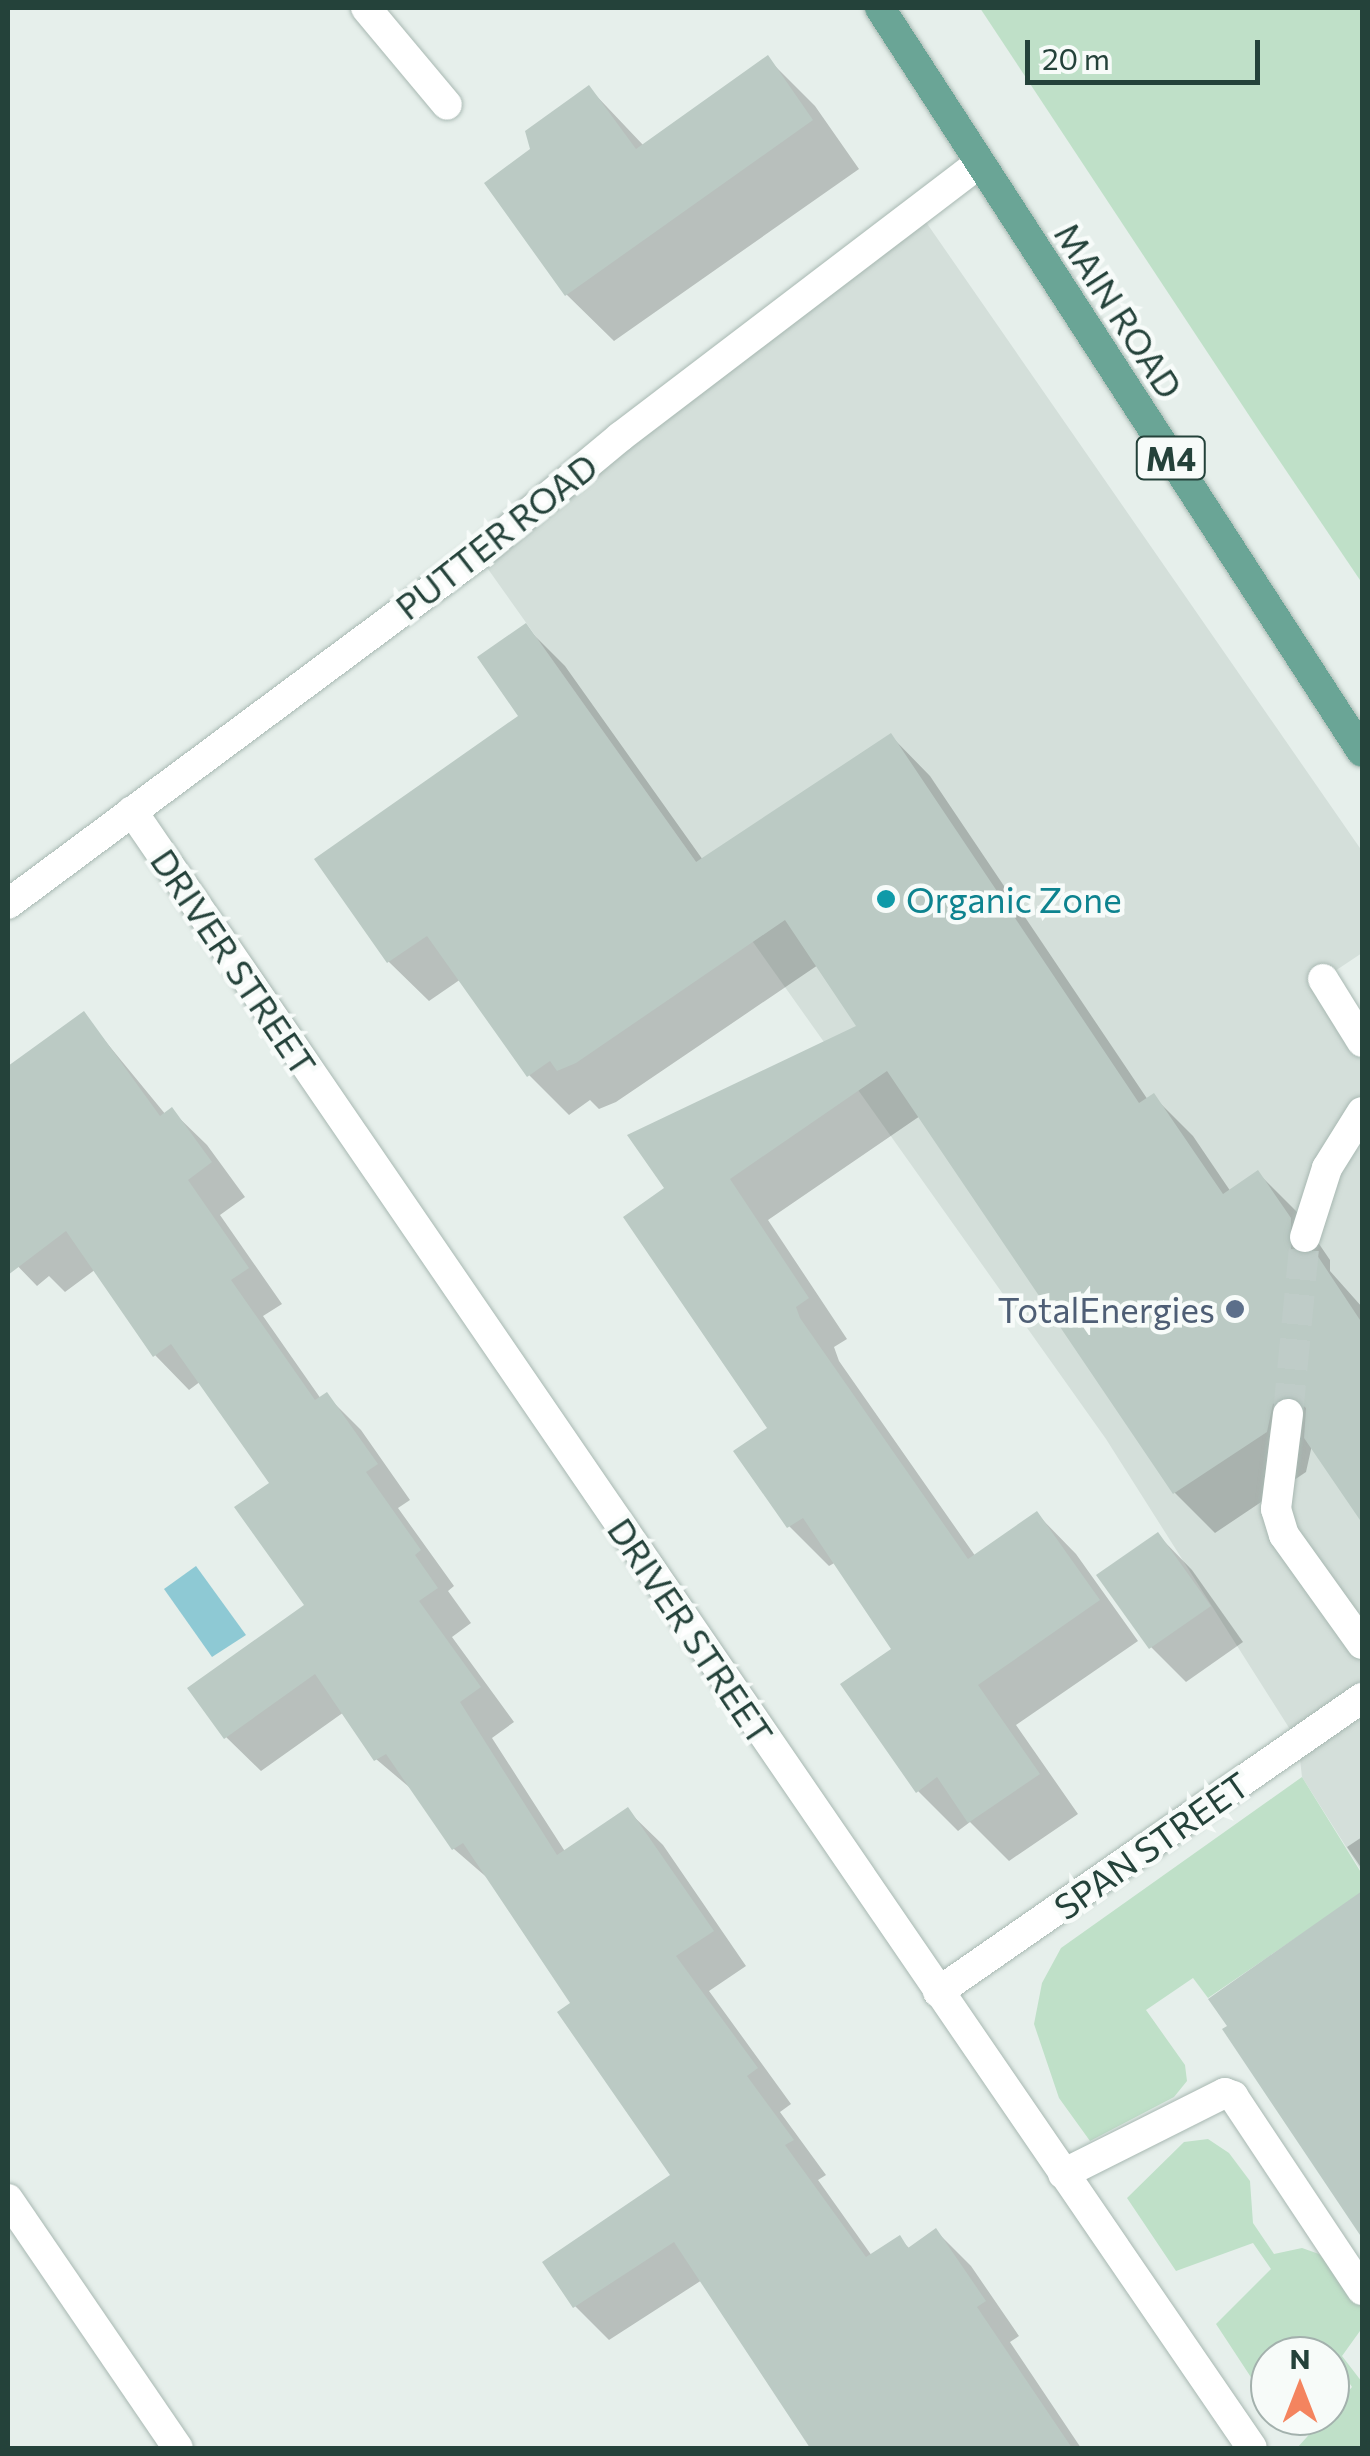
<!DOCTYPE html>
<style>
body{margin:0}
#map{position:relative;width:1370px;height:2456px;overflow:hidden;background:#e6efeb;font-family:Commissioner,sans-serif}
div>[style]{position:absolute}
.built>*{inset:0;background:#d4dfda}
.green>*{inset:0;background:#bfe0c8}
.water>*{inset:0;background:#8ec9d4}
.shadow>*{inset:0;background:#0003}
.building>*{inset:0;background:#bbcac4}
.minor-tunnel>*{height:30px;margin-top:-15px;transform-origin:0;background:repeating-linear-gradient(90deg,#bfccc8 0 30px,transparent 0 45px)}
.roads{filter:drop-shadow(0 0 2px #a8b8b2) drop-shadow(0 0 2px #a8b8b2)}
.minor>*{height:30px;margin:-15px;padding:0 15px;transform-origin:15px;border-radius:15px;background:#fff}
.major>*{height:30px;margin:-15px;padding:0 15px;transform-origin:15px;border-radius:15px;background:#6aa596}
.dots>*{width:28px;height:28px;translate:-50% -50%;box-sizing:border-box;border:5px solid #f7fbf9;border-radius:50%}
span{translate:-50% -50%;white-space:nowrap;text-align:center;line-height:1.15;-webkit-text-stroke:9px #f7fbf9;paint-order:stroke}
.shield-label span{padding:2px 8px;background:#f7fbf9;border:2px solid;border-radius:8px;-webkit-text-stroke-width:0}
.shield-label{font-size:32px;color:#24423a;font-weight:700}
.street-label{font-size:35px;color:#24423a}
.culture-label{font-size:35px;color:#0d838f}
.left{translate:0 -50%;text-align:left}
.service-label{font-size:35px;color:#4e5e75}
.right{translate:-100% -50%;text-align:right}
.frame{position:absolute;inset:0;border:10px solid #24423a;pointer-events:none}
.north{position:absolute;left:1250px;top:2336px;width:100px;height:100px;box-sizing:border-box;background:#f7fbf9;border:2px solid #a3b1ad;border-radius:50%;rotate:0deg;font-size:28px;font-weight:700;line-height:40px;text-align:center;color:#24423a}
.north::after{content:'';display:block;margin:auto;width:35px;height:45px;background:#f4845f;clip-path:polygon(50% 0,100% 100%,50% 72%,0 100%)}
.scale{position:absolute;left:1025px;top:40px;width:235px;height:45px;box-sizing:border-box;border:5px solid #24423a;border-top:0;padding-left:12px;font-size:30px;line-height:35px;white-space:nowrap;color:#24423a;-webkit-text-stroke:8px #f7fbf9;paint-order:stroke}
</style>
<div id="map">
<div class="built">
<i style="clip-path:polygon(919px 212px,1362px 851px,1362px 953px,1323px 979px,1362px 1042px,1362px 1872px,1302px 1777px,1298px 1742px,1106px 1439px,478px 555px)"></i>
</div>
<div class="green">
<i style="clip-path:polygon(980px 8px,1362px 8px,1362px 583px,1262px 435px)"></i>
<i style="clip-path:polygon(1302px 1777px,1362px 1874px,1362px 2013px,1306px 1931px,1208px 1998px,1193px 1978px,1146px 2010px,1185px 2065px,1187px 2081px,1174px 2097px,1090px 2141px,1059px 2098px,1034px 2024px,1042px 1983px,1061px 1948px)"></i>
<i style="clip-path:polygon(1208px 2139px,1229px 2153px,1250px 2181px,1253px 2223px,1274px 2254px,1302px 2248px,1319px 2254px,1362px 2304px,1360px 2331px,1342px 2356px,1362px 2382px,1362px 2448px,1297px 2448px,1352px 2387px,1340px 2369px,1330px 2371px,1330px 2356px,1270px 2356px,1270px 2388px,1260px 2391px,1216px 2324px,1271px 2269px,1253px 2243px,1176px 2271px,1127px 2198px,1184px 2142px)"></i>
</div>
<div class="water">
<i style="clip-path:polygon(196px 1566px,246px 1635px,212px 1657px,164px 1589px)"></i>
</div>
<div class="shadow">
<i style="clip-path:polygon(767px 58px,815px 106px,859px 169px,614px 341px,566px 294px,533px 150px,589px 88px,644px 146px)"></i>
<i style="clip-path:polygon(525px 626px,565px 666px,703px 860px,891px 736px,930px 776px,1148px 1100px,1153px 1096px,1193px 1136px,1231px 1192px,1258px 1173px,1298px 1213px,1330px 1260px,1330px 1271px,1362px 1307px,1362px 1504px,1312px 1445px,1306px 1472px,1215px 1533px,1175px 1493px,920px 1116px,768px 1220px,847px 1339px,834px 1347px,839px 1361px,976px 1557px,1037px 1514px,1076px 1554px,1138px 1641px,1016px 1725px,1078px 1814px,1009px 1861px,970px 1822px,958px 1831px,918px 1791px,894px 1649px,836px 1562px,829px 1566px,789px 1526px,771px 1429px,668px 1189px,860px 1027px,818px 965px,616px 1102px,599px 1109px,590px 1100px,569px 1115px,529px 1075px,461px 979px,429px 1001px,389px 962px,317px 860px,522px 717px)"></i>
<i style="clip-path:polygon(83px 1014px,166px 1115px,172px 1111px,207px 1145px,245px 1197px,220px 1215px,282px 1304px,263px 1316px,321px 1399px,326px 1395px,361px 1430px,410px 1500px,398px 1508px,454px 1586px,448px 1591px,471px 1623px,452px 1637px,514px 1722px,492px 1738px,566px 1853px,628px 1811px,663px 1845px,746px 1966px,709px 1991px,791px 2104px,780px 2112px,826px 2175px,818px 2180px,872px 2256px,899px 2238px,910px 2249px,936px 2231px,971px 2266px,1019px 2336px,1010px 2342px,1081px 2448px,899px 2448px,892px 2438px,876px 2448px,817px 2448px,702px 2280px,609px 2340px,575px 2306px,673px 2175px,574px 2004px,491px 1881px,454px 1849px,415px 1792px,376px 1759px,344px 1712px,261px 1771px,226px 1737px,307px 1606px,272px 1483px,201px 1381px,189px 1390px,155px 1355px,96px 1269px,65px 1292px,49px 1276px,37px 1286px,8px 1256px,8px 1069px)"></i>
<i style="clip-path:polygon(1158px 1535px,1192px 1570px,1243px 1642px,1186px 1682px,1151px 1647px)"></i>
<i style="clip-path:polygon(1362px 1837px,1362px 1869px,1347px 1847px)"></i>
<i style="clip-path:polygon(1362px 1894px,1362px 2234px,1211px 2000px)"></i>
</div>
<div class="building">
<i style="clip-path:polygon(768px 55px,813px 120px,565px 296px,484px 183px,530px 149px,525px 131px,589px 85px,636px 149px)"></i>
<i style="clip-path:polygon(526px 623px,696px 862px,891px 733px,1139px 1103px,1154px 1093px,1223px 1194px,1258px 1170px,1291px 1218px,1291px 1249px,1315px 1252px,1362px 1323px,1362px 1523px,1304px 1438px,1306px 1408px,1291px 1396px,1273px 1404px,1267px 1432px,1173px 1494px,887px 1071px,730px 1179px,809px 1298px,796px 1307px,800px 1318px,968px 1559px,1037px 1511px,1100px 1600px,978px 1685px,1040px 1774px,968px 1823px,937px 1777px,916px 1793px,840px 1684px,891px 1649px,803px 1518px,787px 1528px,733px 1451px,767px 1428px,623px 1217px,664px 1188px,627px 1135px,856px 1026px,785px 920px,576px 1063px,557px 1071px,550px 1061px,527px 1077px,427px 936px,387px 963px,314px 859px,518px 716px,477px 657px)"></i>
<i style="clip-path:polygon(84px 1011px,160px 1116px,172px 1107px,212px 1162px,188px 1180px,249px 1268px,231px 1280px,315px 1400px,327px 1392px,378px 1464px,366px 1472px,421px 1550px,415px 1555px,438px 1588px,419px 1601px,481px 1687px,460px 1702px,557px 1855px,628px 1807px,714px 1931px,676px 1956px,758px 2068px,747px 2076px,794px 2140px,785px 2145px,866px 2257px,900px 2235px,908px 2248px,936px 2228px,986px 2301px,977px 2307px,1072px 2448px,810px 2448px,674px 2242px,573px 2308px,542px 2262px,670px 2175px,557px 2012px,570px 2003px,463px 1843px,452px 1850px,386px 1754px,374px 1761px,315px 1674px,224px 1739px,187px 1688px,304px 1605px,234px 1507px,269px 1483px,171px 1344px,153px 1357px,66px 1231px,8px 1275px,8px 1066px)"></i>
<i style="clip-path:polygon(1158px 1532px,1211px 1606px,1149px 1649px,1096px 1575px)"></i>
<i style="clip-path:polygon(1362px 1891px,1362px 2238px,1222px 2029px,1227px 2026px,1208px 1999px)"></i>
</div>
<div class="minor-tunnel">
<i style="left:1288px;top:1414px;width:178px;rotate:-84.5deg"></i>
</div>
<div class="roads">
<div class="minor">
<i style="left:366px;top:8px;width:126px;rotate:50.1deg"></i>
<i style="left:132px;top:811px;width:1983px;rotate:55.62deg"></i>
<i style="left:8px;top:904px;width:585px;rotate:-36.6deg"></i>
<i style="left:478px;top:555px;width:185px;rotate:-39.7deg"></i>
<i style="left:620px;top:437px;width:452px;rotate:-37.3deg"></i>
<i style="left:1323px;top:979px;width:74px;rotate:58.2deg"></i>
<i style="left:1305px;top:1237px;width:72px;rotate:-72.3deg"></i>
<i style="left:1327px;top:1168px;width:66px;rotate:-58deg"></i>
<i style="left:1288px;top:1414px;width:96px;rotate:97.2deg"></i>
<i style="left:1276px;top:1509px;width:27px;rotate:73deg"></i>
<i style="left:1284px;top:1535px;width:134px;rotate:54.4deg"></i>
<i style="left:938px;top:1992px;width:516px;rotate:-34.74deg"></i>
<i style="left:1063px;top:2174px;width:181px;rotate:-26.6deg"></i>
<i style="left:1225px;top:2093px;width:9px;rotate:21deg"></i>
<i style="left:1233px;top:2096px;width:233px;rotate:56.4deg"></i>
<i style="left:8px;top:2199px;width:301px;rotate:55.7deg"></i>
</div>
<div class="major">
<i style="left:880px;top:8px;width:886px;rotate:57.06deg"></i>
</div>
</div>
<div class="dots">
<i style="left:886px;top:899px;background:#0f9aa8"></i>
<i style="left:1235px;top:1309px;background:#5c6f8a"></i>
</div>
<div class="shield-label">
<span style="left:1171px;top:458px">M4</span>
</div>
<div class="street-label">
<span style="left:1119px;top:310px;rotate:57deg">MAIN ROAD</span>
<span style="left:496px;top:536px;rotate:-38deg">PUTTER ROAD</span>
<span style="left:234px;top:962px;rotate:56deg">DRIVER STREET</span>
<span style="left:691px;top:1631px;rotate:56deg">DRIVER STREET</span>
<span style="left:1151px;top:1845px;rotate:-35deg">SPAN STREET</span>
</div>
<div class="culture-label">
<span class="left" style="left:906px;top:899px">Organic Zone</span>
</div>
<div class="service-label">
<span class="right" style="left:1215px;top:1309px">TotalEnergies</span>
</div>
<div class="frame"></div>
<div class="north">N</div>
<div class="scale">20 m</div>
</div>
